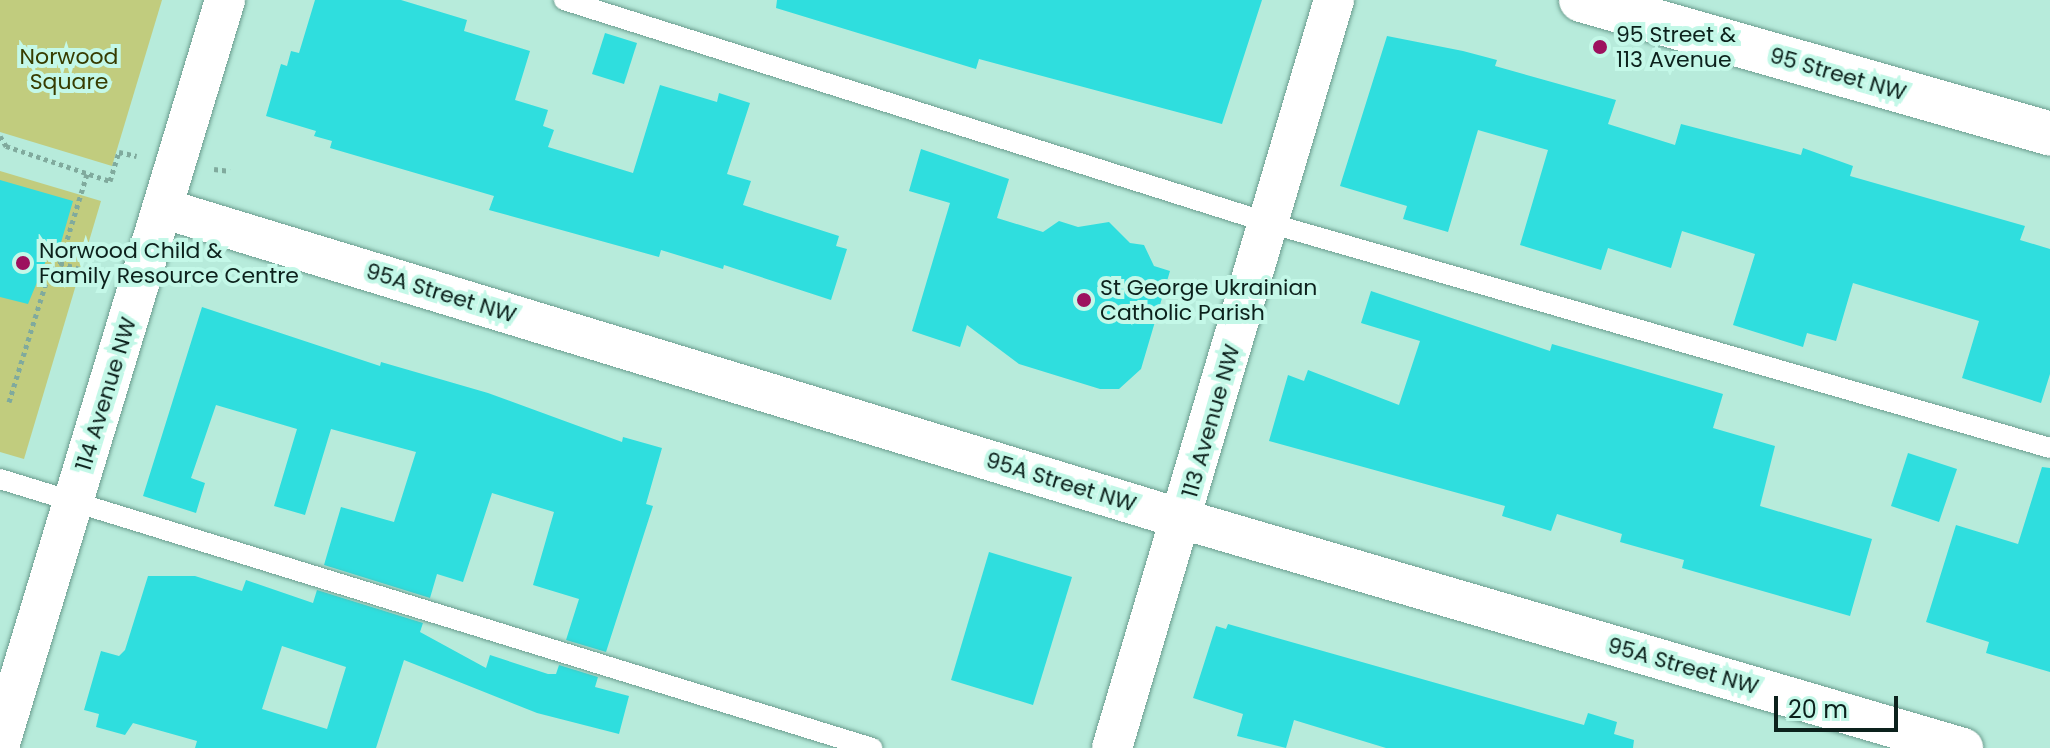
<!DOCTYPE html>
<style>
body{margin:0}
#map{position:relative;width:2050px;height:748px;overflow:hidden;background:#b7ebdb;font-family:Poppins,sans-serif}
div>[style]{position:absolute}
.green>*{inset:0;background:#c1cc7e}
.building>*{inset:0;background:#2fdede}
.path>*{height:5px;margin-top:-2.5px;transform-origin:0;background:repeating-linear-gradient(90deg,#80aa9d 0 4px,transparent 0 8px)}
.roads{filter:drop-shadow(0 0 2px #6b9c8e) drop-shadow(0 0 2px #6b9c8e)}
.lane>*{height:20px;margin:-10px;padding:0 10px;transform-origin:10px;border-radius:10px;background:#fff}
.street>*{height:40px;margin:-20px;padding:0 20px;transform-origin:20px;border-radius:20px;background:#fff}
.secondary>*{height:44px;margin:-22px;padding:0 22px;transform-origin:22px;border-radius:22px;background:#fff}
.dots>*{width:22px;height:22px;translate:-50% -50%;box-sizing:border-box;border:4px solid #c4f8e8;border-radius:50%}
span{translate:-50% -50%;white-space:nowrap;text-align:center;line-height:1.15;-webkit-text-stroke:8px #c4f8e8;paint-order:stroke}
.poi-label{font-size:22px;color:#0c211c}
.left{translate:0 -50%;text-align:left}
.park-label{font-size:22px;color:#373c00}
.street-label{font-size:22px;color:#0c211c}
.scale{position:absolute;left:1774px;top:696px;width:124px;height:36px;box-sizing:border-box;border:4px solid #0c211c;border-top:0;padding-left:10px;font-size:24px;line-height:28px;white-space:nowrap;color:#0c211c;-webkit-text-stroke:6px #c4f8e8;paint-order:stroke}
</style>
<div id="map">
<div class="green">
<i style="clip-path:polygon(0 0,162px 0,112px 166px,0 132px)"></i>
<i style="clip-path:polygon(0 171px,101px 201px,24px 459px,0 452px)"></i>
</div>
<div class="building">
<i style="clip-path:polygon(315px 0,401px 0,467px 20px,464px 31px,530px 51px,515px 100px,548px 110px,543px 126px,554px 130px,548px 147px,633px 173px,660px 85px,717px 102px,719px 93px,750px 103px,727px 174px,751px 181px,743px 205px,839px 236px,836px 246px,847px 249px,831px 300px,724px 265px,723px 269px,661px 250px,659px 257px,489px 210px,494px 196px,330px 148px,332px 141px,314px 136px,316px 131px,266px 116px,281px 64px,287px 66px,291px 51px,299px 53px)"></i>
<i style="clip-path:polygon(777px 0,1262px 0,1222px 124px,979px 59px,976px 69px,776px 8px)"></i>
<i style="clip-path:polygon(605px 33px,637px 43px,624px 84px,592px 74px)"></i>
<i style="clip-path:polygon(1387px 36px,1463px 51px,1497px 60px,1495px 66px,1616px 100px,1608px 124px,1675px 145px,1681px 124px,1801px 155px,1803px 148px,1853px 166px,1850px 176px,2025px 226px,2020px 240px,2050px 249px,2050px 374px,2041px 403px,1962px 378px,1979px 321px,1853px 283px,1836px 341px,1807px 333px,1803px 347px,1733px 325px,1755px 254px,1682px 231px,1671px 268px,1608px 248px,1601px 270px,1520px 245px,1548px 150px,1478px 130px,1448px 232px,1403px 219px,1407px 206px,1340px 186px)"></i>
<i style="clip-path:polygon(921px 149px,1009px 179px,997px 218px,1043px 232px,1059px 221px,1078px 227px,1109px 222px,1130px 243px,1144px 245px,1154px 266px,1170px 271px,1141px 369px,1119px 389px,1100px 389px,1019px 364px,967px 325px,960px 347px,912px 331px,950px 203px,909px 191px)"></i>
<i style="clip-path:polygon(0 180px,73px 201px,58px 253px,50px 251px,28px 304px,0 297px)"></i>
<i style="clip-path:polygon(1371px 291px,1550px 351px,1552px 344px,1723px 394px,1713px 428px,1775px 446px,1760px 506px,1872px 539px,1850px 616px,1682px 568px,1684px 560px,1620px 542px,1622px 534px,1557px 514px,1551px 531px,1502px 516px,1505px 506px,1269px 441px,1288px 375px,1304px 381px,1308px 370px,1399px 405px,1420px 341px,1361px 323px)"></i>
<i style="clip-path:polygon(202px 307px,380px 366px,381px 362px,488px 393px,622px 442px,623px 437px,662px 448px,646px 504px,653px 506px,606px 652px,566px 640px,579px 599px,533px 585px,554px 512px,492px 493px,463px 582px,437px 574px,430px 598px,324px 565px,341px 507px,394px 522px,416px 452px,331px 429px,305px 515px,274px 506px,297px 429px,216px 405px,191px 478px,205px 483px,196px 513px,143px 496px)"></i>
<i style="clip-path:polygon(1908px 453px,1957px 469px,1939px 522px,1891px 506px)"></i>
<i style="clip-path:polygon(2042px 467px,2050px 468px,2050px 672px,1986px 653px,1989px 642px,1926px 622px,1956px 525px,2018px 544px)"></i>
<i style="clip-path:polygon(989px 552px,1072px 577px,1033px 705px,951px 680px)"></i>
<i style="clip-path:polygon(evenodd,148px 576px,195px 576px,242px 591px,246px 580px,313px 603px,317px 590px,423px 623px,420px 632px,486px 668px,490px 655px,548px 674px,556px 674px,559px 665px,598px 677px,595px 687px,629px 696px,619px 734px,537px 713px,404px 660px,376px 748px,195px 748px,197px 741px,133px 723px,125px 735px,96px 727px,99px 714px,84px 710px,101px 651px,119px 656px,125px 650px,148px 576px,282px 646px,346px 667px,327px 729px,262px 709px,282px 646px)"></i>
<i style="clip-path:polygon(1228px 624px,1584px 725px,1588px 713px,1617px 722px,1614px 734px,1634px 740px,1633px 748px,1386px 748px,1294px 720px,1286px 748px,1237px 736px,1243px 714px,1193px 698px,1216px 626px,1226px 629px)"></i>
</div>
<div class="path">
<i style="left:0;top:136px;width:12px;rotate:59deg"></i>
<i style="left:6px;top:146px;width:110px;rotate:18.6deg"></i>
<i style="left:110px;top:181px;width:30px;rotate:-73deg"></i>
<i style="left:119px;top:152px;width:18px;rotate:13deg"></i>
<i style="left:214px;top:169px;width:16px;rotate:7deg"></i>
<i style="left:87px;top:174px;width:93px;rotate:106.9deg"></i>
<i style="left:60px;top:263px;width:39px;rotate:17deg"></i>
<i style="left:9px;top:402px;width:132px;rotate:-72.8deg"></i>
<i style="left:48px;top:276px;width:18px;rotate:-47deg"></i>
</div>
<div class="roads">
<div class="lane">
<i style="left:564px;top:0;width:739px;rotate:17.55deg"></i>
<i style="left:1269px;top:223px;width:813px;rotate:16.07deg"></i>
<i style="left:0;top:479px;width:913px;rotate:17.14deg"></i>
</div>
<div class="street">
<i style="left:162px;top:208px;width:1066px;rotate:16.96deg"></i>
<i style="left:1182px;top:519px;width:814px;rotate:16.34deg"></i>
<i style="left:0;top:743px;width:776px;rotate:-73.15deg"></i>
<i style="left:1112px;top:748px;width:780px;rotate:-73.47deg"></i>
</div>
<div class="secondary">
<i style="left:1581px;top:0;width:488px;rotate:15.9deg"></i>
</div>
</div>
<div class="dots">
<i style="left:1600px;top:47px;background:#9d115e"></i>
<i style="left:23px;top:263px;background:#9d115e"></i>
<i style="left:1084px;top:300px;background:#9d115e"></i>
</div>
<div class="poi-label">
<span class="left" style="left:1616px;top:47px">95 Street &amp;<br>113 Avenue</span>
<span class="left" style="left:39px;top:263px">Norwood Child &amp;<br>Family Resource Centre</span>
<span class="left" style="left:1100px;top:300px">St George Ukrainian<br>Catholic Parish</span>
</div>
<div class="park-label">
<span style="left:69px;top:69px">Norwood<br>Square</span>
</div>
<div class="street-label">
<span style="left:1838px;top:74px;rotate:16deg">95 Street NW</span>
<span style="left:441px;top:293px;rotate:17deg">95A Street NW</span>
<span style="left:106px;top:394px;rotate:-73deg">114 Avenue NW</span>
<span style="left:1211px;top:421px;rotate:-74deg">113 Avenue NW</span>
<span style="left:1061px;top:482px;rotate:17deg">95A Street NW</span>
<span style="left:1683px;top:666px;rotate:16deg">95A Street NW</span>
</div>
<div class="scale">20 m</div>
</div>
